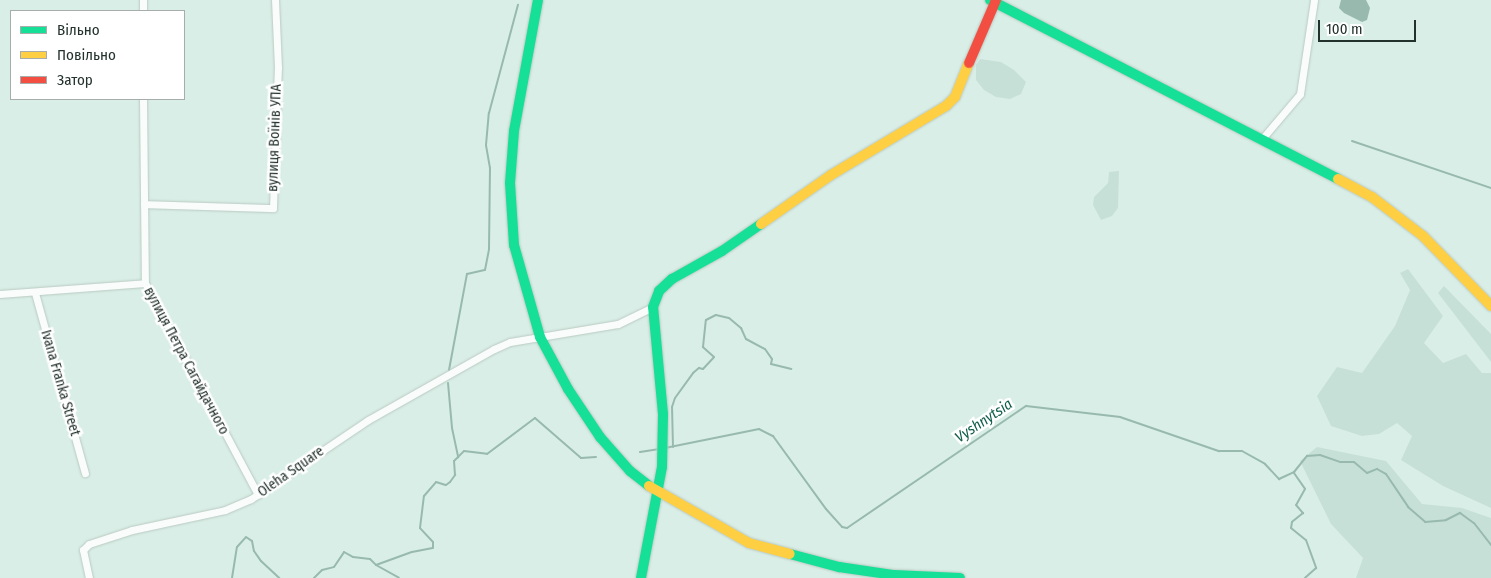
<!DOCTYPE html>
<meta charset="utf-8">
<style>
body{margin:0}
#map{position:relative;width:1491px;height:578px;overflow:hidden;background:#d9eee6;font-family:"Fira Sans Condensed",sans-serif}
div>[style]{position:absolute}
.green>*{inset:0;background:#c7e0d7}
.water>*{inset:0;background:#98baae}
.stream>*{height:2px;margin:-1px;padding:0 1px;transform-origin:1px;border-radius:1px;background:#98baae}
.roads{filter:drop-shadow(0 0 1px #b9cac3) drop-shadow(0 0 1px #b9cac3)}
.street>*{height:7px;margin:-3.5px;padding:0 3.5px;transform-origin:3.5px;border-radius:3.5px;background:#f9fcfb}
.fast>*{height:10px;margin:-5px;padding:0 5px;transform-origin:5px;border-radius:5px;background:#16e098}
.slow>*{height:10px;margin:-5px;padding:0 5px;transform-origin:5px;border-radius:5px;background:#ffcf43}
.jam>*{height:10px;margin:-5px;padding:0 5px;transform-origin:5px;border-radius:5px;background:#f24e42}
span{translate:-50% -50%;white-space:nowrap;text-align:center;line-height:1.15;-webkit-text-stroke:5px #fff;paint-order:stroke}
.street-label{font-size:14px;color:#23322d}
.water-label{font-size:15px;color:#105e4b;font-style:italic}
.legend{position:absolute;left:10px;top:10px;width:175px;height:90px;box-sizing:border-box;background:#fff;border:1px solid #a7adab;margin:0;padding:6px 9px;list-style:none;font-size:15px;color:#23322d}
.legend li{display:flex;align-items:center;gap:10px;height:25px}
.legend b{width:25px;border:1px solid #a7adab}
.scale{position:absolute;left:1318px;top:20px;width:98px;height:22px;box-sizing:border-box;border:2px solid #23322d;border-top:0;padding-left:6px;font-size:15px;line-height:18px;white-space:nowrap;color:#23322d;-webkit-text-stroke:4px #fff;paint-order:stroke}
</style>
<div id="map">
<div class="green">
<i style="clip-path:polygon(980px 59px,1001px 62px,1014px 70px,1026px 82px,1021px 94px,1010px 99px,996px 97px,984px 90px,976px 80px,976px 65px)"></i>
<i style="clip-path:polygon(1119px 171px,1118px 208px,1112px 216px,1101px 220px,1093px 205px,1094px 197px,1108px 183px,1109px 172px)"></i>
<i style="clip-path:polygon(1408px 269px,1443px 316px,1424px 343px,1443px 363px,1466px 354px,1482px 373px,1491px 373px,1491px 508px,1443px 486px,1401px 460px,1412px 436px,1397px 423px,1379px 434px,1362px 436px,1331px 426px,1317px 396px,1337px 367px,1362px 373px,1395px 326px,1410px 290px,1400px 273px)"></i>
<i style="clip-path:polygon(1444px 286px,1491px 334px,1491px 362px,1438px 293px)"></i>
<i style="clip-path:polygon(1317px 447px,1386px 461px,1422px 504px,1462px 508px,1491px 518px,1491px 578px,1356px 578px,1363px 558px,1331px 524px,1300px 461px)"></i>
</div>
<div class="water">
<i style="clip-path:polygon(1341px 0,1366px 0,1370px 8px,1367px 20px,1362px 22px,1344px 13px,1339px 8px)"></i>
</div>
<div class="stream">
<i style="left:1352px;top:141px;width:147px;rotate:18.7deg"></i>
<i style="left:449px;top:370px;width:98px;rotate:-79.4deg"></i>
<i style="left:467px;top:274px;width:18px;rotate:-13deg"></i>
<i style="left:485px;top:270px;width:21px;rotate:-79deg"></i>
<i style="left:489px;top:249px;width:81px;rotate:-89.3deg"></i>
<i style="left:490px;top:168px;width:23px;rotate:-100deg"></i>
<i style="left:486px;top:145px;width:32px;rotate:-85deg"></i>
<i style="left:489px;top:113px;width:112px;rotate:-75deg"></i>
<i style="left:448px;top:383px;width:45px;rotate:84.9deg"></i>
<i style="left:452px;top:428px;width:30px;rotate:78deg"></i>
<i style="left:673px;top:447px;width:40px;rotate:-91.4deg"></i>
<i style="left:672px;top:407px;width:9px;rotate:-72deg"></i>
<i style="left:675px;top:398px;width:31px;rotate:-54deg"></i>
<i style="left:693px;top:373px;width:8px;rotate:-40deg"></i>
<i style="left:699px;top:368px;width:4px;rotate:14deg"></i>
<i style="left:703px;top:369px;width:16px;rotate:-47deg"></i>
<i style="left:714px;top:357px;width:15px;rotate:-138deg"></i>
<i style="left:703px;top:347px;width:27px;rotate:-84deg"></i>
<i style="left:706px;top:320px;width:11px;rotate:-27deg"></i>
<i style="left:716px;top:315px;width:13px;rotate:13deg"></i>
<i style="left:729px;top:318px;width:16px;rotate:40deg"></i>
<i style="left:741px;top:328px;width:12px;rotate:66deg"></i>
<i style="left:746px;top:339px;width:21px;rotate:28deg"></i>
<i style="left:765px;top:349px;width:12px;rotate:55deg"></i>
<i style="left:772px;top:359px;width:5px;rotate:101deg"></i>
<i style="left:771px;top:364px;width:21px;rotate:14deg"></i>
<i style="left:665px;top:448px;width:96px;rotate:-11.4deg"></i>
<i style="left:759px;top:429px;width:16px;rotate:27deg"></i>
<i style="left:773px;top:436px;width:90px;rotate:54deg"></i>
<i style="left:826px;top:509px;width:24px;rotate:48deg"></i>
<i style="left:842px;top:527px;width:5px;rotate:11deg"></i>
<i style="left:847px;top:528px;width:217px;rotate:-34.3deg"></i>
<i style="left:1026px;top:406px;width:95px;rotate:6.7deg"></i>
<i style="left:1120px;top:417px;width:105px;rotate:19deg"></i>
<i style="left:1219px;top:451px;width:23px"></i>
<i style="left:1242px;top:451px;width:26px;rotate:29deg"></i>
<i style="left:1265px;top:464px;width:21px;rotate:47deg"></i>
<i style="left:1279px;top:479px;width:17px;rotate:-25deg"></i>
<i style="left:1294px;top:472px;width:21px;rotate:-51deg"></i>
<i style="left:1307px;top:456px;width:13px;rotate:-4deg"></i>
<i style="left:1320px;top:455px;width:21px;rotate:19deg"></i>
<i style="left:1340px;top:462px;width:14px"></i>
<i style="left:1354px;top:462px;width:17px;rotate:40deg"></i>
<i style="left:1367px;top:473px;width:11px;rotate:-22deg"></i>
<i style="left:1377px;top:469px;width:10px;rotate:29deg"></i>
<i style="left:1386px;top:474px;width:40px;rotate:56deg"></i>
<i style="left:1408px;top:507px;width:23px;rotate:41deg"></i>
<i style="left:1425px;top:522px;width:21px;rotate:-5deg"></i>
<i style="left:1446px;top:520px;width:16px;rotate:-27deg"></i>
<i style="left:1460px;top:513px;width:17px;rotate:36deg"></i>
<i style="left:1474px;top:523px;width:28px;rotate:52deg"></i>
<i style="left:640px;top:452px;width:18px;rotate:-9deg"></i>
<i style="left:1294px;top:473px;width:19px;rotate:55deg"></i>
<i style="left:1305px;top:489px;width:18px;rotate:119deg"></i>
<i style="left:1296px;top:505px;width:11px;rotate:49deg"></i>
<i style="left:1303px;top:513px;width:14px;rotate:141deg"></i>
<i style="left:1292px;top:522px;width:6px;rotate:99deg"></i>
<i style="left:1291px;top:528px;width:19px;rotate:39deg"></i>
<i style="left:1306px;top:540px;width:30px;rotate:70deg"></i>
<i style="left:1316px;top:568px;width:15px;rotate:138deg"></i>
<i style="left:376px;top:565px;width:26px;rotate:29deg"></i>
<i style="left:232px;top:578px;width:31px;rotate:-81deg"></i>
<i style="left:237px;top:547px;width:13px;rotate:-48deg"></i>
<i style="left:246px;top:537px;width:7px;rotate:34deg"></i>
<i style="left:252px;top:541px;width:10px;rotate:79deg"></i>
<i style="left:254px;top:551px;width:12px;rotate:55deg"></i>
<i style="left:261px;top:561px;width:25px;rotate:43deg"></i>
<i style="left:314px;top:578px;width:11px;rotate:-45deg"></i>
<i style="left:322px;top:570px;width:12px;rotate:-14deg"></i>
<i style="left:334px;top:567px;width:18px;rotate:-56deg"></i>
<i style="left:344px;top:552px;width:10px;rotate:29deg"></i>
<i style="left:353px;top:557px;width:17px;rotate:7deg"></i>
<i style="left:370px;top:559px;width:8px;rotate:45deg"></i>
<i style="left:376px;top:565px;width:38px;rotate:-20deg"></i>
<i style="left:412px;top:552px;width:21px;rotate:-11deg"></i>
<i style="left:433px;top:548px;width:6px;rotate:-90deg"></i>
<i style="left:433px;top:542px;width:19px;rotate:-133deg"></i>
<i style="left:420px;top:528px;width:32px;rotate:-83deg"></i>
<i style="left:424px;top:496px;width:18px;rotate:-49deg"></i>
<i style="left:436px;top:482px;width:10px;rotate:17deg"></i>
<i style="left:446px;top:485px;width:5px;rotate:-37deg"></i>
<i style="left:450px;top:482px;width:9px;rotate:-54deg"></i>
<i style="left:455px;top:475px;width:14px;rotate:-94deg"></i>
<i style="left:454px;top:461px;width:14px;rotate:-45deg"></i>
<i style="left:464px;top:451px;width:23px;rotate:7deg"></i>
<i style="left:487px;top:454px;width:60px;rotate:-36.9deg"></i>
<i style="left:535px;top:418px;width:61px;rotate:41deg"></i>
<i style="left:581px;top:458px;width:15px;rotate:-4deg"></i>
</div>
<div class="roads">
<div class="street">
<i style="left:143px;top:11px;width:11px;rotate:-90deg"></i>
<i style="left:143px;top:99px;width:184px;rotate:89.4deg"></i>
<i style="left:145px;top:283px;width:240px;rotate:61.9deg"></i>
<i style="left:1261px;top:140px;width:60px;rotate:-49.7deg"></i>
<i style="left:1300px;top:94px;width:95px;rotate:-81.5deg"></i>
<i style="left:144px;top:204px;width:129px;rotate:1.8deg"></i>
<i style="left:273px;top:208px;width:140px;rotate:-88deg"></i>
<i style="left:278px;top:68px;width:68px;rotate:-92.5deg"></i>
<i style="left:35px;top:293px;width:187px;rotate:74.5deg"></i>
<i style="left:0;top:294px;width:145px;rotate:-4.3deg"></i>
<i style="left:89px;top:578px;width:29px;rotate:-102deg"></i>
<i style="left:83px;top:550px;width:8px;rotate:-45deg"></i>
<i style="left:89px;top:544px;width:45px;rotate:-18deg"></i>
<i style="left:132px;top:530px;width:95px;rotate:-12.1deg"></i>
<i style="left:225px;top:510px;width:28px;rotate:-23deg"></i>
<i style="left:251px;top:499px;width:141px;rotate:-34deg"></i>
<i style="left:368px;top:420px;width:145px;rotate:-29.4deg"></i>
<i style="left:494px;top:349px;width:17px;rotate:-24deg"></i>
<i style="left:510px;top:342px;width:109px;rotate:-9.5deg"></i>
<i style="left:618px;top:324px;width:39px;rotate:-26deg"></i>
</div>
<div class="fast">
<i style="left:538px;top:0;width:133px;rotate:100.4deg"></i>
<i style="left:514px;top:131px;width:52px;rotate:94.4deg"></i>
<i style="left:510px;top:183px;width:62px;rotate:86.3deg"></i>
<i style="left:514px;top:245px;width:96px;rotate:74.2deg"></i>
<i style="left:540px;top:337px;width:59px;rotate:61.7deg"></i>
<i style="left:568px;top:389px;width:58px;rotate:56.3deg"></i>
<i style="left:600px;top:437px;width:45px;rotate:48.6deg"></i>
<i style="left:630px;top:471px;width:24px;rotate:38deg"></i>
<i style="left:990px;top:0;width:391px;rotate:27.2deg"></i>
<i style="left:790px;top:554px;width:51px;rotate:14.9deg"></i>
<i style="left:839px;top:567px;width:56px;rotate:8.3deg"></i>
<i style="left:894px;top:575px;width:66px;rotate:2.6deg"></i>
<i style="left:641px;top:578px;width:113px;rotate:-79.3deg"></i>
<i style="left:662px;top:467px;width:53px;rotate:-88.9deg"></i>
<i style="left:663px;top:414px;width:107px;rotate:-95.3deg"></i>
<i style="left:653px;top:307px;width:17px;rotate:-69deg"></i>
<i style="left:659px;top:291px;width:18px;rotate:-43deg"></i>
<i style="left:672px;top:279px;width:57px;rotate:-29.2deg"></i>
<i style="left:722px;top:251px;width:47px;rotate:-34.7deg"></i>
</div>
<div class="slow">
<i style="left:1338px;top:179px;width:38px;rotate:28deg"></i>
<i style="left:1372px;top:197px;width:64px;rotate:37.4deg"></i>
<i style="left:1423px;top:236px;width:98px;rotate:45.8deg"></i>
<i style="left:761px;top:224px;width:85px;rotate:-35deg"></i>
<i style="left:831px;top:175px;width:134px;rotate:-31deg"></i>
<i style="left:946px;top:106px;width:13px;rotate:-45deg"></i>
<i style="left:955px;top:97px;width:37px;rotate:-68deg"></i>
<i style="left:649px;top:486px;width:115px;rotate:29.7deg"></i>
<i style="left:749px;top:543px;width:42px;rotate:15deg"></i>
</div>
<div class="jam">
<i style="left:969px;top:63px;width:69px;rotate:-66.8deg"></i>
</div>
</div>
<div class="street-label">
<span style="left:275px;top:138px;rotate:-88deg">вулиця Воїнів УПА</span>
<span style="left:186px;top:361px;rotate:62deg">вулиця Петра Сагайдачного</span>
<span style="left:60px;top:383px;rotate:74deg">Ivana Franka Street</span>
<span style="left:291px;top:472px;rotate:-35deg">Oleha Square</span>
</div>
<div class="water-label">
<span style="left:984px;top:421px;rotate:-34deg">Vyshnytsia</span>
</div>
<ul class="legend">
<li><b style="height:6px;background:#16e098"></b>Вільно</li>
<li><b style="height:6px;background:#ffcf43"></b>Повільно</li>
<li><b style="height:6px;background:#f24e42"></b>Затор</li>
</ul>
<div class="scale">100 m</div>
</div>
